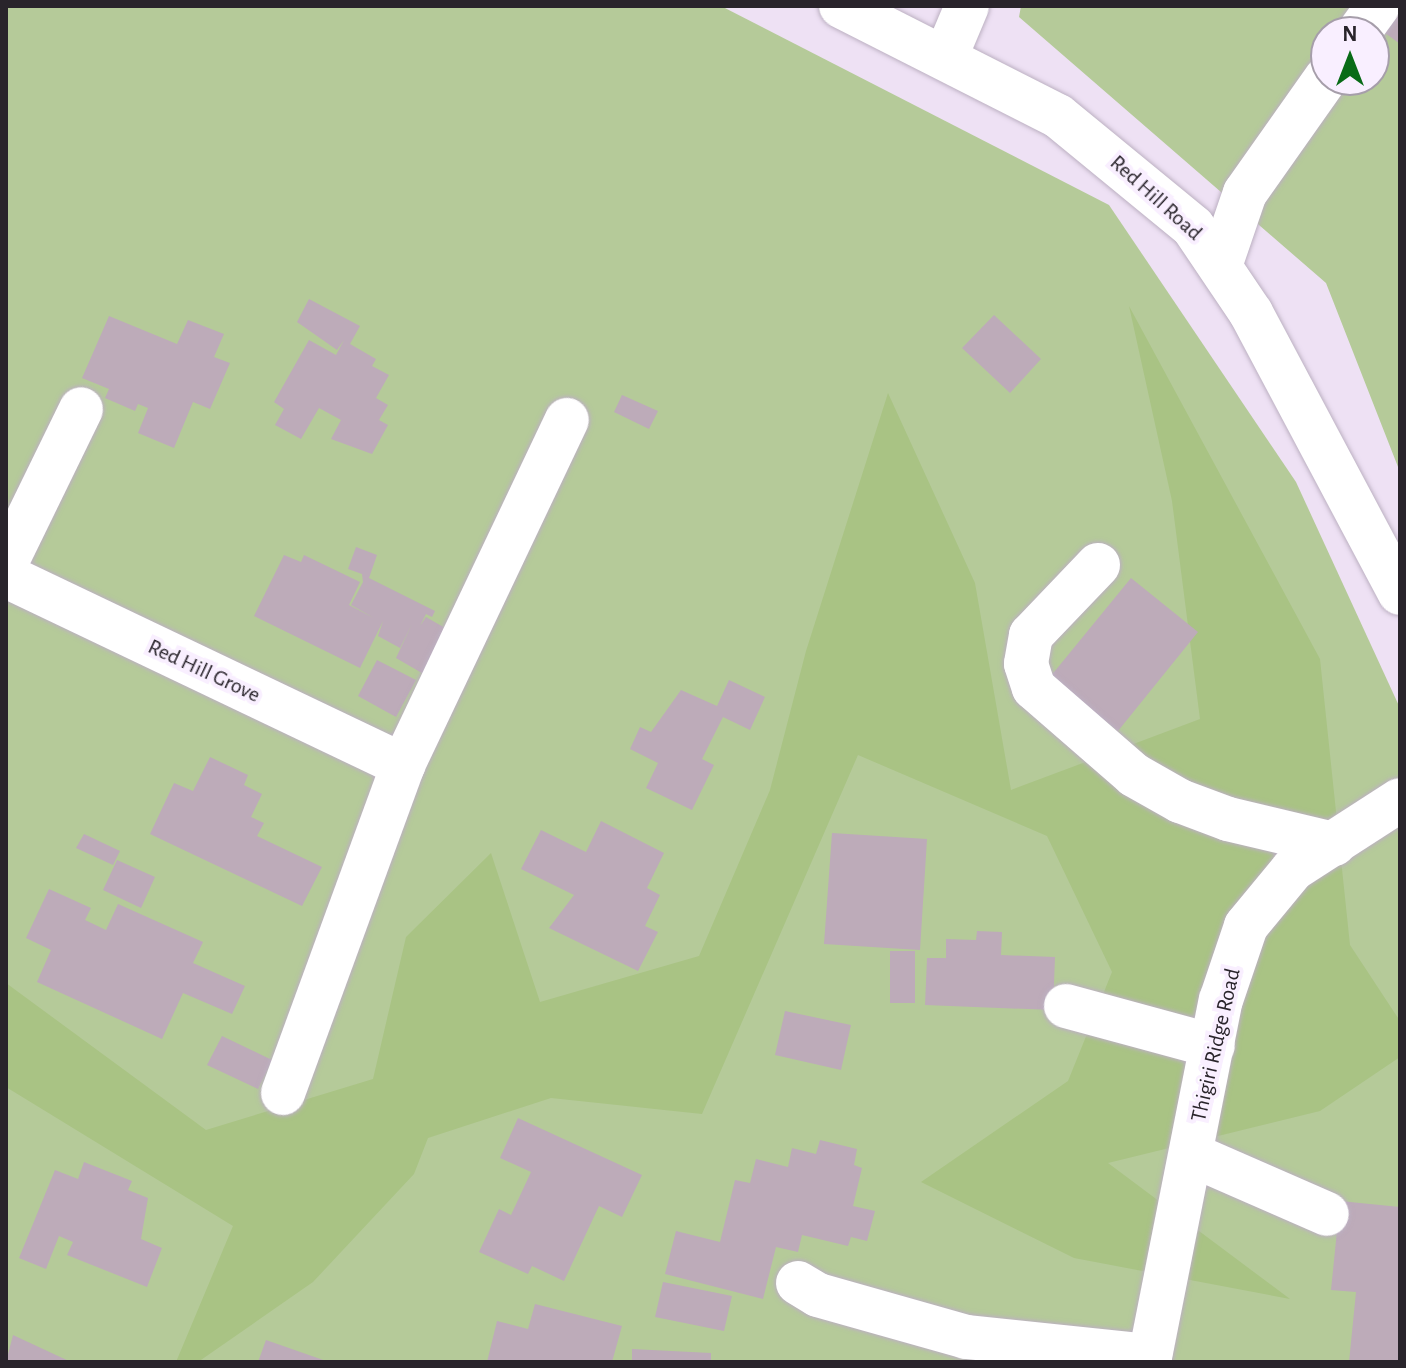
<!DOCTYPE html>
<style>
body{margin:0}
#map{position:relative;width:1406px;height:1368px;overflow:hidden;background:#eee1f4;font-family:"Alegreya Sans",sans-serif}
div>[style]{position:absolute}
.green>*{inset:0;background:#b5ca99}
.forest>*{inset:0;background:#a9c384}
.building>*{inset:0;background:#bdabb9}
.roads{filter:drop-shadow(0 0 2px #bcb0c2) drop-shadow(0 0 2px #bcb0c2)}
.minor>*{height:44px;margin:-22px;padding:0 22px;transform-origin:22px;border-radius:22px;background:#fff}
.major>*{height:44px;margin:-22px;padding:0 22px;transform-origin:22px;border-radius:22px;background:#fff}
span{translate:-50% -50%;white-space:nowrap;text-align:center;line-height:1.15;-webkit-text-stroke:8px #f9efff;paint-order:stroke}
.street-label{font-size:22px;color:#29242b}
.frame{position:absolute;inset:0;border:8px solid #29242b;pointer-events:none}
.north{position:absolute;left:1310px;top:16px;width:80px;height:80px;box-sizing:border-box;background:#f9efff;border:2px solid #a69eaa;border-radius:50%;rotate:0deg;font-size:22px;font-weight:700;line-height:32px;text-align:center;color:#29242b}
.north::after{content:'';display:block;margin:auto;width:28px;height:36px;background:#096b17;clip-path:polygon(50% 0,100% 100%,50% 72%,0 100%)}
</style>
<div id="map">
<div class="green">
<i style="clip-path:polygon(6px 6px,721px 6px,1109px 205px,1296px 482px,1400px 708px,1400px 1362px,6px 1362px)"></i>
<i style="clip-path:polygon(evenodd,1021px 6px,1400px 6px,1400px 472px,1326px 283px,1019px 17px,1021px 6px,1326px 32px,1374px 32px,1374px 80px,1326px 80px,1326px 32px)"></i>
</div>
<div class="forest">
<i style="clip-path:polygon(1129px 306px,1320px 659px,1350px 945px,1400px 1021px,1400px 1057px,1320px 1111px,1108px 1163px,1290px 1299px,1074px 1258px,921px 1182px,1068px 1081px,1112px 972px,1047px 836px,858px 755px,702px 1114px,551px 1098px,428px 1138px,414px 1174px,313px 1282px,198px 1362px,176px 1362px,233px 1226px,6px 1087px,6px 983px,206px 1130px,373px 1079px,406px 937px,491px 853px,540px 1002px,699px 956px,770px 790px,806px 651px,888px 393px,975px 583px,1011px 790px,1200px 719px,1172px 501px)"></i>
</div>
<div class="building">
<i style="clip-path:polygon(1400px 6px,1400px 44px,1381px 30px)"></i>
<i style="clip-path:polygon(309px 299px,360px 326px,350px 344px,376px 359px,372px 366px,389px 375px,376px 398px,388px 405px,379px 420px,388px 425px,372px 454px,331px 439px,341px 420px,319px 408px,301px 439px,275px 425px,284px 409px,274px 402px,309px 340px,336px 355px,344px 340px,337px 350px,297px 322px)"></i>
<i style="clip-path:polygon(994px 315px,1041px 359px,1010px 393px,962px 348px)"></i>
<i style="clip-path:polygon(109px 316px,177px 344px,188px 320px,224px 334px,214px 357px,230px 363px,210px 409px,193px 402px,174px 448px,138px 433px,148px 408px,138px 404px,135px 411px,105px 398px,109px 389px,82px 378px)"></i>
<i style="clip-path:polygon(622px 395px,658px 411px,649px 429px,614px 412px)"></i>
<i style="clip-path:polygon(356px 547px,377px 555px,369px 578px,435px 611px,432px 617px,426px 614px,420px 626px,426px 617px,459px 636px,427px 676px,396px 658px,412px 624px,400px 648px,378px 636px,383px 621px,360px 668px,254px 616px,284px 555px,301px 562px,304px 555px,360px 582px,349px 605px,374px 618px,351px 605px,363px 582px,362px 574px,348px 569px)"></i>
<i style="clip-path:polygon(1131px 578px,1198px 632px,1118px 731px,1050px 677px)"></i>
<i style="clip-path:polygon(377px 660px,416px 680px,396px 717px,358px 696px)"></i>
<i style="clip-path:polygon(729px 680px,765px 697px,750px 730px,723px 717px,702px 759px,714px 765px,692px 810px,646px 788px,658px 763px,630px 749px,640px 727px,651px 732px,681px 690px,717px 706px)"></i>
<i style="clip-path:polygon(210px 757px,248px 775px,244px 785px,262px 794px,251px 817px,264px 823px,257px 836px,322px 867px,302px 906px,150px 834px,174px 783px,193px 791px)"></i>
<i style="clip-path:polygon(601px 821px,664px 853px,647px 888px,660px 895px,645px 926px,658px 932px,638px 971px,549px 928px,574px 895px,521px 869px,541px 830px,586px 852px)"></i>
<i style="clip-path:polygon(832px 833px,927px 839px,920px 950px,824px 944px)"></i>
<i style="clip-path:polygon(84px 834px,120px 851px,113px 865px,76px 848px)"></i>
<i style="clip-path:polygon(117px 860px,155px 877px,141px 908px,103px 890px)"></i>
<i style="clip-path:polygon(49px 889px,91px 908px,85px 920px,106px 930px,118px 904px,203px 942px,193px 963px,245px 986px,232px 1014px,183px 993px,162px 1039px,37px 982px,51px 950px,26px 938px)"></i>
<i style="clip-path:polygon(977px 931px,1002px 932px,1001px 955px,1055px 957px,1053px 1010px,925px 1005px,927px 958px,946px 958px,946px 939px,976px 940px)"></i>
<i style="clip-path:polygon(890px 951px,915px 951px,915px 1003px,890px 1003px)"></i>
<i style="clip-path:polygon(785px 1011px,851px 1025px,841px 1070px,775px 1055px)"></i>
<i style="clip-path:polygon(222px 1036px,272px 1060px,258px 1089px,207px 1065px)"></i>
<i style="clip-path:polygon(518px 1118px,642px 1175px,622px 1217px,599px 1206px,564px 1281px,532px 1266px,528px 1274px,479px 1252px,499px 1209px,511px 1215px,531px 1172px,500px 1158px)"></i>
<i style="clip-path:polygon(820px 1140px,857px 1149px,854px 1165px,862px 1168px,853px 1206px,875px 1211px,867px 1241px,851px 1237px,848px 1246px,802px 1235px,798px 1252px,776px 1247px,763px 1299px,665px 1274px,676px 1231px,720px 1242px,735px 1180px,750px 1183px,756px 1159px,788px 1167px,792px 1148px,816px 1154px)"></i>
<i style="clip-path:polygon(84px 1162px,132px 1181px,128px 1190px,148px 1198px,141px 1239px,162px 1248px,147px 1287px,67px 1255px,73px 1242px,59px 1236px,46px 1269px,19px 1258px,55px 1170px,78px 1179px)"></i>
<i style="clip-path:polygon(1340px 1201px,1400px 1207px,1400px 1362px,1349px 1362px,1356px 1292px,1331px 1290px)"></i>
<i style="clip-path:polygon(663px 1282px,732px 1296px,724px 1331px,655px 1317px)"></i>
<i style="clip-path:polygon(535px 1304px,622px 1326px,612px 1362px,487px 1362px,497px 1321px,528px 1329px)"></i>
<i style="clip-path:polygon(13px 1335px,71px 1362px,6px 1362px)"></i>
<i style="clip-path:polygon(266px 1340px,329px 1362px,258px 1362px)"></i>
<i style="clip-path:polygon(632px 1349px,711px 1353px,711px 1362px,632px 1362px)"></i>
</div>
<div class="roads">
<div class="minor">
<i style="left:1359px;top:32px;width:32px;rotate:-54deg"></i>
<i style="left:946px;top:56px;width:54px;rotate:-67.2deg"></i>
<i style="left:1058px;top:116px;width:175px;rotate:39.4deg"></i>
<i style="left:1221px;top:263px;width:74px;rotate:-71.1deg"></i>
<i style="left:1245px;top:193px;width:141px;rotate:-54.8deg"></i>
<i style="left:6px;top:563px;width:171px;rotate:-64deg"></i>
<i style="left:1098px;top:565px;width:97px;rotate:133.7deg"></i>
<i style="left:1031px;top:635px;width:29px;rotate:100deg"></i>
<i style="left:1026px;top:664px;width:25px;rotate:72deg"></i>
<i style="left:1034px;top:688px;width:133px;rotate:41deg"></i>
<i style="left:1134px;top:775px;width:53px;rotate:29.5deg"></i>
<i style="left:1180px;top:801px;width:51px;rotate:20.6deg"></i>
<i style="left:1228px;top:819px;width:109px;rotate:13.3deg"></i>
<i style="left:6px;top:576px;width:440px;rotate:25.5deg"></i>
<i style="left:1066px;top:1006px;width:152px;rotate:15.2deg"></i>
<i style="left:283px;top:1093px;width:349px;rotate:-69.9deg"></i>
<i style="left:403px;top:765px;width:382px;rotate:-64.6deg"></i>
<i style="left:1192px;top:1155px;width:147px;rotate:23.6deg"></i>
<i style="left:798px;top:1283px;width:23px;rotate:31deg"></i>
<i style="left:818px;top:1295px;width:154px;rotate:15.8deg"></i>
<i style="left:966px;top:1337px;width:185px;rotate:5.9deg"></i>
<i style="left:1149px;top:1362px;width:369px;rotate:-78.8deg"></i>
<i style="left:1221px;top:1000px;width:78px;rotate:-71.3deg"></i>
<i style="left:1246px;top:926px;width:74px;rotate:-50.5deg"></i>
<i style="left:1293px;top:869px;width:127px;rotate:-32.8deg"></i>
</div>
<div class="major">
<i style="left:841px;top:6px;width:243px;rotate:26.9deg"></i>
<i style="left:1193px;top:227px;width:104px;rotate:56deg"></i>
<i style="left:1251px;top:313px;width:317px;rotate:62deg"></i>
</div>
</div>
<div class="street-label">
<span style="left:1156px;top:198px;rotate:42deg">Red Hill Road</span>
<span style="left:204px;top:671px;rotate:25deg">Red Hill Grove</span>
<span style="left:1216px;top:1045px;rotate:-77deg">Thigiri Ridge Road</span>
</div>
<div class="frame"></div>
<div class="north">N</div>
</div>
